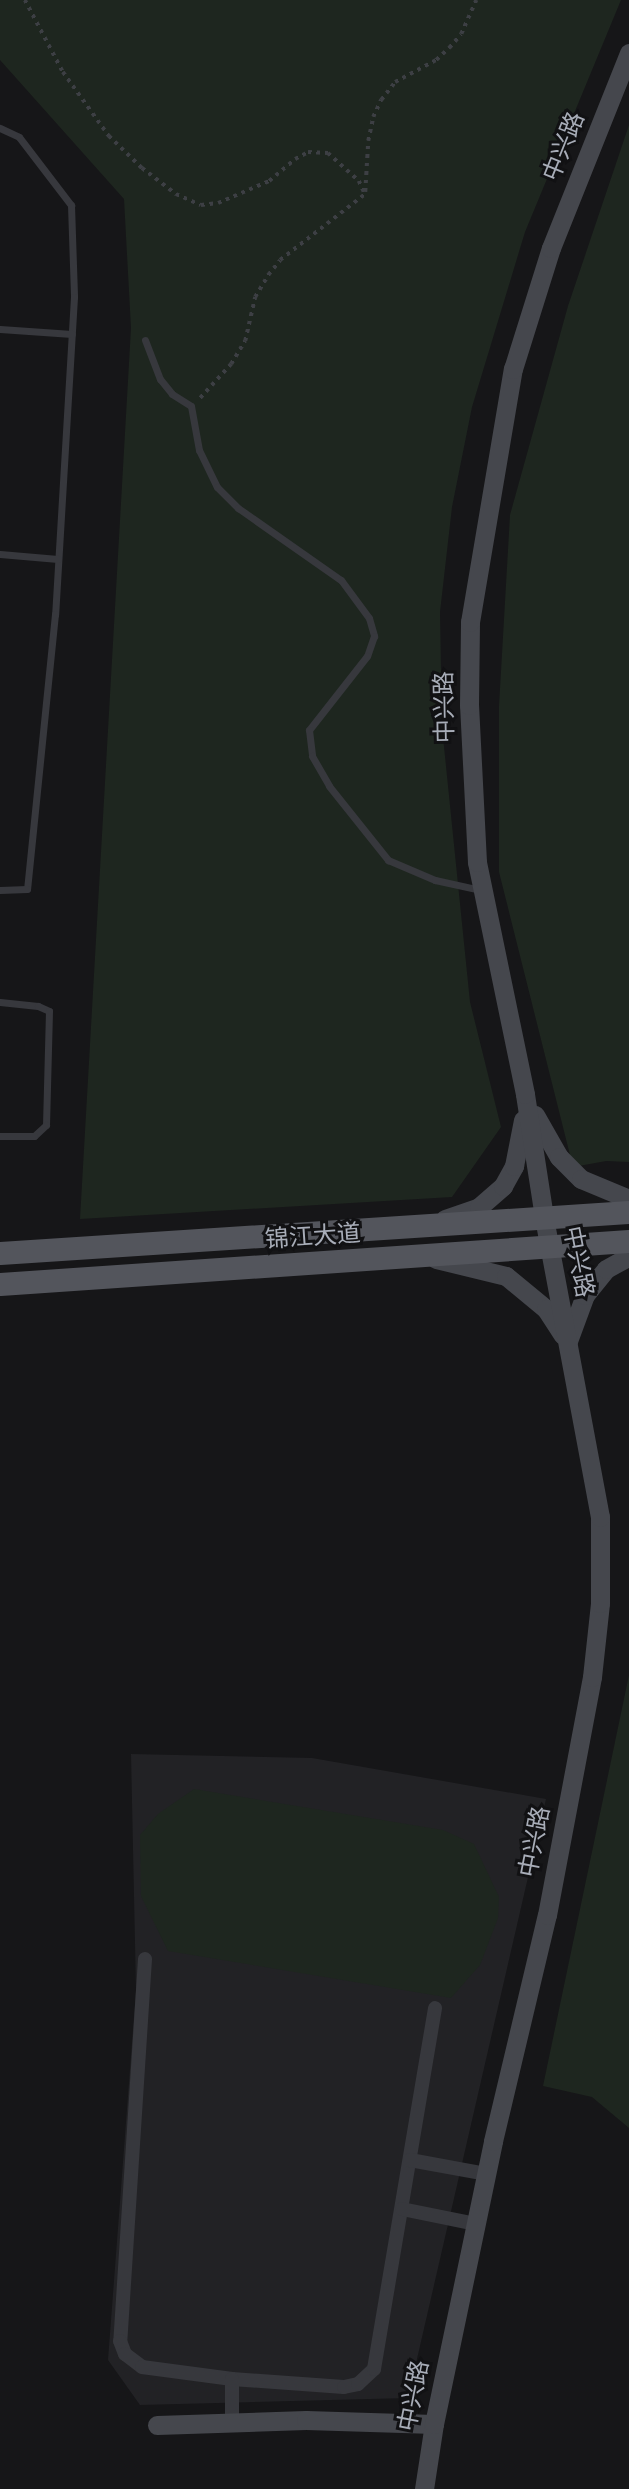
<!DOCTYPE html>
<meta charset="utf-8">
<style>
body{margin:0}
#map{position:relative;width:629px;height:2489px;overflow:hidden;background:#161618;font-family:"Alegreya Sans","Noto Sans SC",sans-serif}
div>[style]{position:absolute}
.built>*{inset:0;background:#222225}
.green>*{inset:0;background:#1e261f}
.path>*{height:3.5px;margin-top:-1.75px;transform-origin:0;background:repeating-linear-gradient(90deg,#3d3f44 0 3.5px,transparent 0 8.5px)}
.lane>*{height:7px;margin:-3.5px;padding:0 3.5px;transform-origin:3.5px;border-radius:3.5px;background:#37383d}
.street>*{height:14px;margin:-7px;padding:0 7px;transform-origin:7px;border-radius:7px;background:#37383d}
.secondary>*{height:19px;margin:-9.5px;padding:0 9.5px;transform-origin:9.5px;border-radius:9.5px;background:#45474d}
.primary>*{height:23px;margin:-11.5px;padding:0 11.5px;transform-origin:11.5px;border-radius:11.5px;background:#53555c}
span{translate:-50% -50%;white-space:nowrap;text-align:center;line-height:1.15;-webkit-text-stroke:6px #111113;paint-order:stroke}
.street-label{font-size:24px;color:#a8adb8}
</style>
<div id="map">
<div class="built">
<i style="clip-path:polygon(131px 1754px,312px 1758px,546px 1799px,408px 2398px,140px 2405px,108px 2360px,136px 1990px)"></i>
</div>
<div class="green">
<i style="clip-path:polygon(0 0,621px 0,525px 232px,472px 407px,452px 507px,440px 612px,442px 727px,470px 1002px,501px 1127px,452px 1197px,80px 1219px,131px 328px,124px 199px,0 60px)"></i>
<i style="clip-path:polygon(629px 125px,629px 1162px,606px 1161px,573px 1167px,499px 872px,499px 706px,510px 515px,568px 306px)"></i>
<i style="clip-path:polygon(629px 1675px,629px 2128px,592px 2097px,543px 2086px)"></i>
<i style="clip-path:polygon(194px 1789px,443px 1830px,474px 1844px,499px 1897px,498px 1918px,480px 1965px,451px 1998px,168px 1951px,141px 1896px,140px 1835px,158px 1814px)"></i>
</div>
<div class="path">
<i style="left:25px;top:0;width:81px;rotate:62.2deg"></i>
<i style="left:63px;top:72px;width:79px;rotate:54.3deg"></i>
<i style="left:109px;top:136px;width:46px;rotate:44.1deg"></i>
<i style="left:142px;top:168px;width:43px;rotate:37.4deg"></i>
<i style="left:176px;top:194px;width:27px;rotate:24deg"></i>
<i style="left:201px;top:205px;width:17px;rotate:-7deg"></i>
<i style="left:218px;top:203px;width:56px;rotate:-23.3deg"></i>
<i style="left:269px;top:181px;width:34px;rotate:-40deg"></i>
<i style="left:295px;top:159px;width:15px;rotate:-28deg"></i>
<i style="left:308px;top:152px;width:20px;rotate:3deg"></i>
<i style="left:328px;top:153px;width:42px;rotate:42.1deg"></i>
<i style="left:359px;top:181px;width:14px;rotate:65deg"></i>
<i style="left:365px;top:192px;width:51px;rotate:-86.6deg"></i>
<i style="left:368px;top:141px;width:25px;rotate:-78deg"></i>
<i style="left:373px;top:117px;width:19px;rotate:-65deg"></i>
<i style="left:381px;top:100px;width:23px;rotate:-52deg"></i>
<i style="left:395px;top:82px;width:47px;rotate:-28.2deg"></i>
<i style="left:436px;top:60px;width:18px;rotate:-43deg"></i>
<i style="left:449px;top:48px;width:18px;rotate:-49deg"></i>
<i style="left:461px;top:34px;width:37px;rotate:-66deg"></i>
<i style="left:200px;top:398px;width:46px;rotate:-47.6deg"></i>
<i style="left:231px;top:364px;width:27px;rotate:-59deg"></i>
<i style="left:245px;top:341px;width:45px;rotate:-77.2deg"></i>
<i style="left:255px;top:297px;width:26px;rotate:-59deg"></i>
<i style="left:268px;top:275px;width:19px;rotate:-51deg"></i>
<i style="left:280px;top:260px;width:108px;rotate:-37.8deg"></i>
</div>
<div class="lane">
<i style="left:0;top:128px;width:21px;rotate:25deg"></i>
<i style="left:19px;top:137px;width:86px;rotate:52.6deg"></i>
<i style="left:71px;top:205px;width:92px;rotate:88.1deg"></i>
<i style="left:74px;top:297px;width:318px;rotate:93.4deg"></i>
<i style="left:55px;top:614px;width:276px;rotate:95.8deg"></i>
<i style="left:27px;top:889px;width:27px;rotate:178deg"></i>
<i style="left:0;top:329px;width:72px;rotate:4deg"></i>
<i style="left:145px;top:340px;width:42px;rotate:69deg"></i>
<i style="left:160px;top:379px;width:19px;rotate:51deg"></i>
<i style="left:172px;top:394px;width:22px;rotate:32deg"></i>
<i style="left:191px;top:406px;width:45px;rotate:79.7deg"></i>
<i style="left:199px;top:450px;width:41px;rotate:64.1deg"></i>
<i style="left:217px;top:487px;width:30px;rotate:45deg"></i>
<i style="left:238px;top:508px;width:126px;rotate:35deg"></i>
<i style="left:341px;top:580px;width:47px;rotate:53.6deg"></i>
<i style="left:369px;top:618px;width:19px;rotate:74deg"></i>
<i style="left:374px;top:636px;width:21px;rotate:109deg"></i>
<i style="left:367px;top:656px;width:94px;rotate:128.1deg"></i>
<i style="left:309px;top:730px;width:26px;rotate:83deg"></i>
<i style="left:312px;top:756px;width:34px;rotate:60deg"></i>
<i style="left:329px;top:786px;width:95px;rotate:51.4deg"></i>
<i style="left:388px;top:860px;width:51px;rotate:23.1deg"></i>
<i style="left:435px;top:880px;width:46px;rotate:12.5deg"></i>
<i style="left:0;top:554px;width:58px;rotate:4.9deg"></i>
<i style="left:0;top:1002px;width:38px;rotate:6deg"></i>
<i style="left:38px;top:1006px;width:12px;rotate:24deg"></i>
<i style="left:49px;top:1011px;width:114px;rotate:91.5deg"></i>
<i style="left:46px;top:1125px;width:16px;rotate:137deg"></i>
<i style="left:34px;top:1136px;width:34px;rotate:180deg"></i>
</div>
<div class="street">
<i style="left:145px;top:1959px;width:383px;rotate:93.7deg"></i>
<i style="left:120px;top:2341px;width:14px;rotate:69deg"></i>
<i style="left:125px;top:2354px;width:21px;rotate:37deg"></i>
<i style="left:142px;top:2367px;width:91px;rotate:7.6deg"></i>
<i style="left:232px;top:2379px;width:112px;rotate:4.1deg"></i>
<i style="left:344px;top:2387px;width:14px;rotate:-12deg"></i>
<i style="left:358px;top:2384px;width:22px;rotate:-43deg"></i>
<i style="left:374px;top:2369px;width:366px;rotate:-80.4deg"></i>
<i style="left:410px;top:2160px;width:77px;rotate:10.4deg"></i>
<i style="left:402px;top:2209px;width:76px;rotate:11.5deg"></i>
<i style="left:232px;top:2423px;width:44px;rotate:-90deg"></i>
</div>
<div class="secondary">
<i style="left:535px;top:1115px;width:48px;rotate:60.3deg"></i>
<i style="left:559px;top:1157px;width:31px;rotate:45deg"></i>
<i style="left:581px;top:1179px;width:52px;rotate:22.6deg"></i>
<i style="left:445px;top:1219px;width:36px;rotate:-19deg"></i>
<i style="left:479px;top:1207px;width:32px;rotate:-41deg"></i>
<i style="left:503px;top:1186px;width:23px;rotate:-61deg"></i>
<i style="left:514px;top:1166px;width:47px;rotate:-78.9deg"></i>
<i style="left:436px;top:1259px;width:72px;rotate:13.7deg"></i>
<i style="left:506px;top:1276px;width:52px;rotate:39.5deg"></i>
<i style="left:546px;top:1309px;width:31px;rotate:57deg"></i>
<i style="left:568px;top:1341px;width:49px;rotate:-69.7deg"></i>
<i style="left:585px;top:1295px;width:33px;rotate:-51deg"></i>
<i style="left:606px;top:1269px;width:26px;rotate:-29deg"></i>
<i style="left:157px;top:2425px;width:149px;rotate:-1.9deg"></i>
<i style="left:306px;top:2420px;width:128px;rotate:1.8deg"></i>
<i style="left:424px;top:2489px;width:66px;rotate:-81.3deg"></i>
<i style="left:434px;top:2424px;width:289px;rotate:-78.2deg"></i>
<i style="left:493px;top:2141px;width:232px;rotate:-76.6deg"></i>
<i style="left:547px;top:1915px;width:242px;rotate:-79.3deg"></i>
<i style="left:592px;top:1677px;width:74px;rotate:-83.8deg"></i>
<i style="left:600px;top:1603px;width:86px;rotate:-90deg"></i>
<i style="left:600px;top:1517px;width:305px;rotate:-100.6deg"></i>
<i style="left:544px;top:1217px;width:124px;rotate:-98.8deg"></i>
<i style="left:525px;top:1094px;width:237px;rotate:-101.7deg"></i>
<i style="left:477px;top:862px;width:157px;rotate:-92.9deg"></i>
<i style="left:469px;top:705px;width:83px;rotate:-89.3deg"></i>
<i style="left:470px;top:622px;width:257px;rotate:-80.4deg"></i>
<i style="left:513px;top:369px;width:127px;rotate:-72.6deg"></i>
<i style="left:551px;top:248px;width:210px;rotate:-68.2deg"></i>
</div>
<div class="primary">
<i style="left:0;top:1253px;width:630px;rotate:-3.73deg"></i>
<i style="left:0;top:1284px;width:630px;rotate:-3.91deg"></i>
</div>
<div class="street-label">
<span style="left:565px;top:147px;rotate:-68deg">中兴路</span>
<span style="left:446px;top:707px;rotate:-91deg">中兴路</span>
<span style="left:313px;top:1238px;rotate:-4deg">锦江大道</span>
<span style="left:577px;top:1262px;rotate:79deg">中兴路</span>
<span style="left:536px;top:1842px;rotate:-79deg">中兴路</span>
<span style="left:415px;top:2396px;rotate:-79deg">中兴路</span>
</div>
</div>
